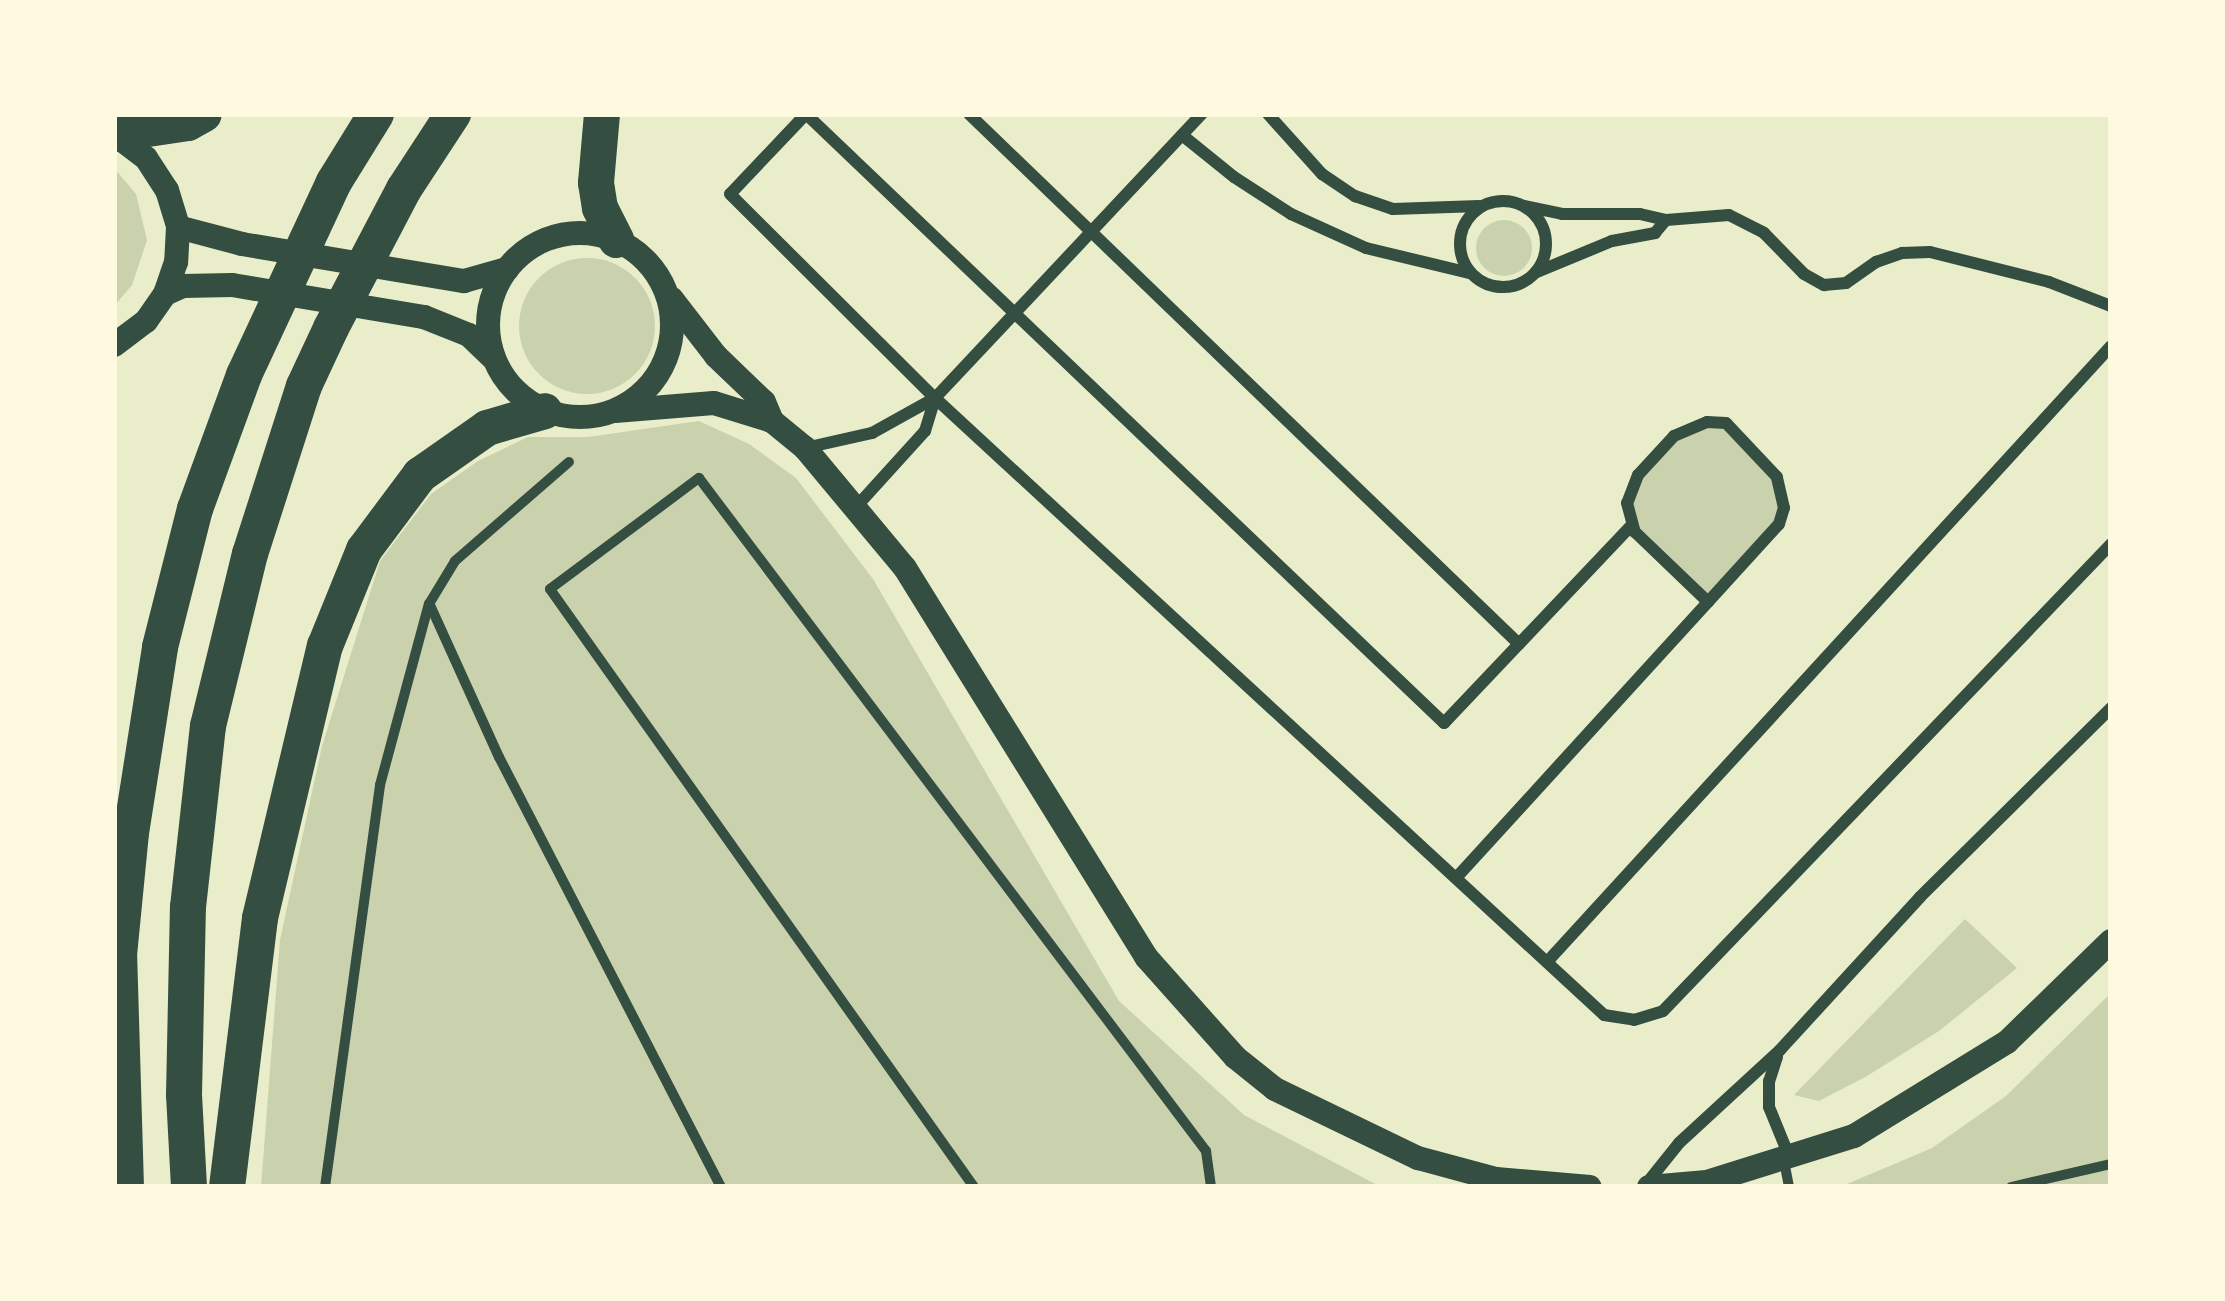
<!DOCTYPE html>
<style>
body{margin:0}
#map{position:relative;width:2225px;height:1301px;overflow:hidden;background:#e9edc9;font-family:"Times New Roman",serif}
div>[style]{position:absolute}
.green>*{inset:0;background:#cad2ad}
.round{border-radius:50%}
.pedestrian>*{height:10px;margin:-5px;padding:0 5px;transform-origin:5px;border-radius:5px;background:#344e41}
.minor>*{height:12px;margin:-6px;padding:0 6px;transform-origin:6px;border-radius:6px;background:#344e41}
.minor>.ring{margin:-6px;padding:0;box-sizing:content-box;background:none;border:12px solid #344e41;border-radius:50%}
.secondary>*{height:24px;margin:-12px;padding:0 12px;transform-origin:12px;border-radius:12px;background:#344e41}
.secondary>.ring{margin:-12px;padding:0;box-sizing:content-box;background:none;border:24px solid #344e41;border-radius:50%}
.motorway>*{height:36px;margin:-18px;padding:0 18px;transform-origin:18px;border-radius:18px;background:#344e41}
span{translate:-50% -50%;white-space:nowrap;text-align:center;line-height:1.15;-webkit-text-stroke:12px #fefae0;paint-order:stroke}
.frame{position:absolute;inset:0;border:117px solid #fefae0;pointer-events:none}
</style>
<div id="map">
<div class="green">
<i style="clip-path:polygon(114px 168px,136px 194px,147px 240px,132px 285px,114px 306px)"></i>
<i class="round" style="left:1476px;top:220px;width:56px;height:56px"></i>
<i class="round" style="left:519px;top:258px;width:136px;height:136px"></i>
<i style="clip-path:polygon(699px 421px,749px 444px,796px 478px,873px 579px,1119px 1001px,1244px 1115px,1381px 1187px,261px 1187px,280px 940px,322px 746px,380px 561px,431px 494px,478px 461px,528px 437px,588px 437px)"></i>
<i style="clip-path:polygon(1726px 423px,1777px 477px,1784px 508px,1708px 602px,1635px 532px,1630px 488px,1674px 436px)"></i>
<i style="clip-path:polygon(1965px 919px,2017px 968px,1939px 1031px,1867px 1076px,1819px 1101px,1794px 1095px)"></i>
<i style="clip-path:polygon(2111px 993px,2111px 1187px,1840px 1187px,1932px 1148px,2006px 1096px)"></i>
</div>
<div class="pedestrian">
<i style="left:430px;top:605px;width:167px;rotate:65.6deg"></i>
<i style="left:499px;top:757px;width:484px;rotate:62.7deg"></i>
<i style="left:1784px;top:1161px;width:26px;rotate:79deg"></i>
<i style="left:325px;top:1187px;width:406px;rotate:-82.2deg"></i>
<i style="left:380px;top:785px;width:188px;rotate:-74.9deg"></i>
<i style="left:429px;top:604px;width:50px;rotate:-58.8deg"></i>
<i style="left:455px;top:561px;width:151px;rotate:-41deg"></i>
<i style="left:974px;top:1187px;width:733px;rotate:-125.34deg"></i>
<i style="left:550px;top:589px;width:186px;rotate:-36.7deg"></i>
<i style="left:699px;top:478px;width:843px;rotate:53.01deg"></i>
<i style="left:1206px;top:1151px;width:36px;rotate:82deg"></i>
<i style="left:2011px;top:1187px;width:103px;rotate:-13deg"></i>
</div>
<div class="minor">
<i style="left:806px;top:114px;width:110px;rotate:133.5deg"></i>
<i style="left:730px;top:194px;width:289px;rotate:44.9deg"></i>
<i style="left:935px;top:398px;width:910px;rotate:42.68deg"></i>
<i style="left:1604px;top:1015px;width:30px;rotate:9deg"></i>
<i style="left:1634px;top:1020px;width:30px;rotate:-17deg"></i>
<i style="left:1663px;top:1011px;width:647px;rotate:-46.19deg"></i>
<i style="left:806px;top:114px;width:882px;rotate:43.67deg"></i>
<i style="left:1444px;top:723px;width:273px;rotate:-46.5deg"></i>
<i style="left:969px;top:114px;width:764px;rotate:43.94deg"></i>
<i style="left:1268px;top:114px;width:81px;rotate:48deg"></i>
<i style="left:1322px;top:174px;width:40px;rotate:34deg"></i>
<i style="left:1355px;top:196px;width:40px;rotate:18.9deg"></i>
<i style="left:1393px;top:209px;width:86px;rotate:-2deg"></i>
<i style="left:1182px;top:135px;width:67px;rotate:38.9deg"></i>
<i style="left:1234px;top:177px;width:68px;rotate:33deg"></i>
<i style="left:1291px;top:214px;width:82px;rotate:24.4deg"></i>
<i style="left:1366px;top:248px;width:106px;rotate:13.6deg"></i>
<i class="ring" style="left:1460px;top:201px;width:74px;height:74px"></i>
<i style="left:1525px;top:206px;width:38px;rotate:12deg"></i>
<i style="left:1562px;top:214px;width:78px"></i>
<i style="left:1640px;top:214px;width:27px;rotate:13deg"></i>
<i style="left:1666px;top:220px;width:63px;rotate:-4.5deg"></i>
<i style="left:1729px;top:215px;width:39px;rotate:27deg"></i>
<i style="left:1764px;top:233px;width:57px;rotate:45.7deg"></i>
<i style="left:1804px;top:274px;width:23px;rotate:29deg"></i>
<i style="left:1824px;top:285px;width:22px;rotate:-5deg"></i>
<i style="left:1846px;top:283px;width:37px;rotate:-35deg"></i>
<i style="left:1876px;top:262px;width:28px;rotate:-19deg"></i>
<i style="left:1902px;top:253px;width:28px;rotate:-2deg"></i>
<i style="left:1930px;top:252px;width:123px;rotate:14.1deg"></i>
<i style="left:2049px;top:282px;width:66px;rotate:21.2deg"></i>
<i style="left:1537px;top:272px;width:81px;rotate:-22.5deg"></i>
<i style="left:1612px;top:241px;width:44px;rotate:-10.5deg"></i>
<i style="left:1655px;top:233px;width:17px;rotate:-50deg"></i>
<i style="left:805px;top:448px;width:69px;rotate:-12.6deg"></i>
<i style="left:872px;top:433px;width:72px;rotate:-29.1deg"></i>
<i style="left:935px;top:398px;width:390px;rotate:-46.8deg"></i>
<i style="left:856px;top:507px;width:103px;rotate:-47.8deg"></i>
<i style="left:925px;top:431px;width:34px;rotate:-73deg"></i>
<i style="left:1456px;top:878px;width:374px;rotate:-47.6deg"></i>
<i style="left:1708px;top:602px;width:105px;rotate:-47.7deg"></i>
<i style="left:1779px;top:524px;width:17px;rotate:-73deg"></i>
<i style="left:1784px;top:508px;width:32px;rotate:-103deg"></i>
<i style="left:1777px;top:477px;width:74px;rotate:-133.4deg"></i>
<i style="left:1726px;top:423px;width:19px;rotate:-177deg"></i>
<i style="left:1707px;top:422px;width:36px;rotate:157deg"></i>
<i style="left:1674px;top:436px;width:53px;rotate:132.7deg"></i>
<i style="left:1638px;top:475px;width:30px;rotate:111deg"></i>
<i style="left:1627px;top:503px;width:30px;rotate:75deg"></i>
<i style="left:1635px;top:532px;width:101px;rotate:43.8deg"></i>
<i style="left:1547px;top:962px;width:835px;rotate:-47.52deg"></i>
<i style="left:1777px;top:1057px;width:25px;rotate:108deg"></i>
<i style="left:1769px;top:1081px;width:26px;rotate:90deg"></i>
<i style="left:1769px;top:1107px;width:53px;rotate:67.8deg"></i>
<i style="left:1647px;top:1183px;width:51px;rotate:-51.3deg"></i>
<i style="left:1679px;top:1143px;width:137px;rotate:-42.6deg"></i>
<i style="left:1780px;top:1050px;width:207px;rotate:-47.5deg"></i>
<i style="left:1920px;top:897px;width:269px;rotate:-44.7deg"></i>
</div>
<div class="secondary">
<i style="left:114px;top:134px;width:40px;rotate:37deg"></i>
<i style="left:146px;top:158px;width:38px;rotate:57deg"></i>
<i style="left:167px;top:190px;width:39px;rotate:73deg"></i>
<i style="left:178px;top:227px;width:35px;rotate:93deg"></i>
<i style="left:176px;top:262px;width:34px;rotate:109deg"></i>
<i style="left:165px;top:294px;width:33px;rotate:125deg"></i>
<i style="left:146px;top:321px;width:40px;rotate:143deg"></i>
<i style="left:178px;top:227px;width:66px;rotate:14.9deg"></i>
<i style="left:242px;top:244px;width:225px;rotate:9.5deg"></i>
<i style="left:464px;top:281px;width:45px;rotate:-15.6deg"></i>
<i class="ring" style="left:488px;top:233px;width:160px;height:160px"></i>
<i style="left:165px;top:294px;width:20px;rotate:-24deg"></i>
<i style="left:183px;top:286px;width:49px;rotate:-1.2deg"></i>
<i style="left:232px;top:285px;width:195px;rotate:9.5deg"></i>
<i style="left:424px;top:317px;width:48px;rotate:21.8deg"></i>
<i style="left:469px;top:335px;width:33px;rotate:44deg"></i>
<i style="left:672px;top:299px;width:72px;rotate:52.3deg"></i>
<i style="left:716px;top:356px;width:66px;rotate:43.8deg"></i>
<i style="left:764px;top:402px;width:21px;rotate:67deg"></i>
<i style="left:615px;top:411px;width:99px;rotate:-4.6deg"></i>
<i style="left:714px;top:403px;width:61px;rotate:17.2deg"></i>
<i style="left:772px;top:421px;width:43px;rotate:39.3deg"></i>
<i style="left:805px;top:448px;width:156px;rotate:50.2deg"></i>
<i style="left:905px;top:568px;width:458px;rotate:58.2deg"></i>
<i style="left:1146px;top:957px;width:134px;rotate:48.3deg"></i>
<i style="left:1235px;top:1057px;width:51px;rotate:38.7deg"></i>
<i style="left:1275px;top:1089px;width:159px;rotate:25.8deg"></i>
<i style="left:1418px;top:1158px;width:81px;rotate:15.1deg"></i>
<i style="left:1496px;top:1179px;width:94px;rotate:4.9deg"></i>
<i style="left:1649px;top:1187px;width:58px;rotate:-4.9deg"></i>
<i style="left:1707px;top:1182px;width:154px;rotate:-17.4deg"></i>
<i style="left:1854px;top:1136px;width:180px;rotate:-31.6deg"></i>
<i style="left:2007px;top:1042px;width:145px;rotate:-44.2deg"></i>
</div>
<div class="motorway">
<i style="left:602px;top:114px;width:69px;rotate:95deg"></i>
<i style="left:596px;top:183px;width:25px;rotate:81deg"></i>
<i style="left:600px;top:208px;width:36px;rotate:63deg"></i>
<i style="left:115px;top:134px;width:74px;rotate:-8.6deg"></i>
<i style="left:188px;top:123px;width:18px;rotate:-29deg"></i>
<i style="left:126px;top:1187px;width:232px;rotate:-91.7deg"></i>
<i style="left:119px;top:955px;width:123px;rotate:-84.4deg"></i>
<i style="left:131px;top:833px;width:188px;rotate:-81.1deg"></i>
<i style="left:160px;top:647px;width:142px;rotate:-75.8deg"></i>
<i style="left:195px;top:509px;width:143px;rotate:-69.9deg"></i>
<i style="left:244px;top:375px;width:213px;rotate:-65deg"></i>
<i style="left:334px;top:182px;width:80px;rotate:-58.3deg"></i>
<i style="left:189px;top:1187px;width:92px;rotate:-93.1deg"></i>
<i style="left:184px;top:1095px;width:188px;rotate:-88.8deg"></i>
<i style="left:188px;top:907px;width:182px;rotate:-83.7deg"></i>
<i style="left:208px;top:726px;width:177px;rotate:-76.3deg"></i>
<i style="left:250px;top:554px;width:176px;rotate:-72.2deg"></i>
<i style="left:304px;top:386px;width:64px;rotate:-65deg"></i>
<i style="left:331px;top:328px;width:157px;rotate:-62.3deg"></i>
<i style="left:404px;top:189px;width:90px;rotate:-56.8deg"></i>
<i style="left:227px;top:1187px;width:271px;rotate:-83deg"></i>
<i style="left:260px;top:918px;width:280px;rotate:-76.6deg"></i>
<i style="left:325px;top:646px;width:104px;rotate:-67.9deg"></i>
<i style="left:364px;top:550px;width:94px;rotate:-53.3deg"></i>
<i style="left:420px;top:475px;width:82px;rotate:-35deg"></i>
<i style="left:487px;top:428px;width:60px;rotate:-16.3deg"></i>
</div>
<div class="frame"></div>
</div>
